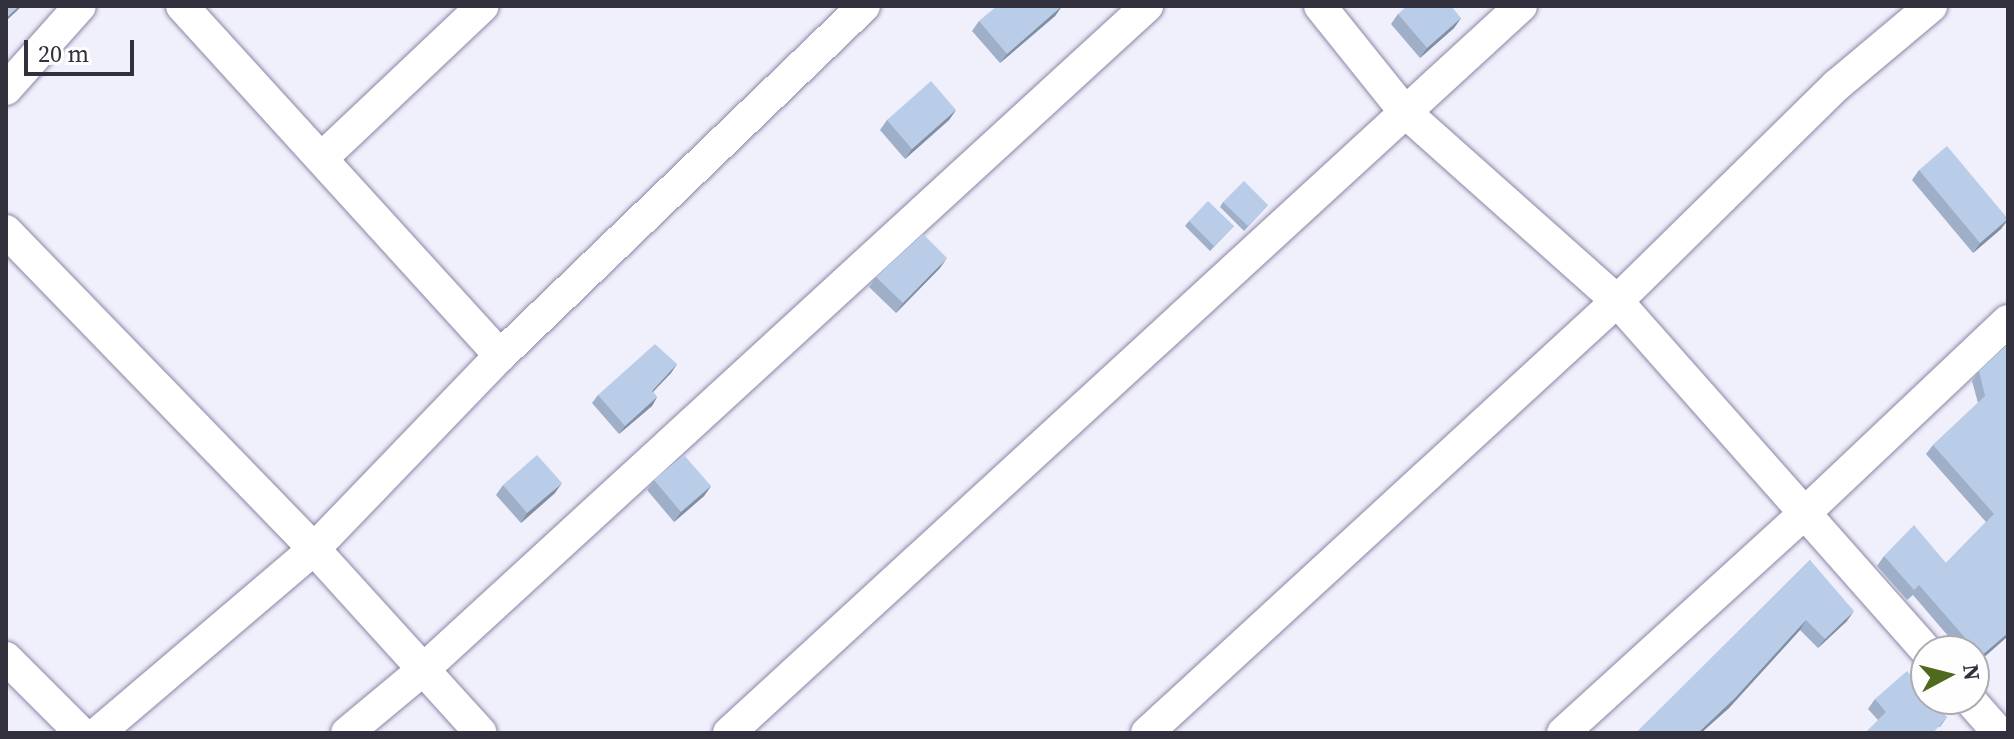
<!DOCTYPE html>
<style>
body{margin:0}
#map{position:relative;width:2014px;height:739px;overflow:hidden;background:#f0effc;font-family:"Source Serif 4",serif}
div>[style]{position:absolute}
.roads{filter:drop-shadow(0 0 2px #8a86a4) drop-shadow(0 0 2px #8a86a4)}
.minor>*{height:32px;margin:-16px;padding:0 16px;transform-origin:16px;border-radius:16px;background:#fff}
.wall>*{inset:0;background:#9fafc8}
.shaded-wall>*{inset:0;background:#828fa2}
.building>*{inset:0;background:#b9cce8}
span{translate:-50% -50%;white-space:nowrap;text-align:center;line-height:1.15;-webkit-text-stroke:7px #fefefe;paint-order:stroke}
.frame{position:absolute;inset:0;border:8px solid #31303c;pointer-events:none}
.north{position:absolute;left:1910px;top:635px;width:80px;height:80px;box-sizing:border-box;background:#fefefe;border:2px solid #acacb0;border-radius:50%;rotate:83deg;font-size:22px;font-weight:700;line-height:32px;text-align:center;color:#31303c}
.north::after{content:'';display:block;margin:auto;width:28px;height:36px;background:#4f6a1d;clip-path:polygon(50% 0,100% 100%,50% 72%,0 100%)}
.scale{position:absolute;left:24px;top:40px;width:110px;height:36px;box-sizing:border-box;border:4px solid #31303c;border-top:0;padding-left:10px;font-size:24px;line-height:28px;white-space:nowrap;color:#31303c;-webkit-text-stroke:6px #fefefe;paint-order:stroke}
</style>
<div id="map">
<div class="roads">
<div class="minor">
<i style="left:182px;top:6px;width:473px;rotate:47.7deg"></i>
<i style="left:1320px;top:6px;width:134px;rotate:51.3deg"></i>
<i style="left:1404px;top:111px;width:285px;rotate:41.7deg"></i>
<i style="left:1617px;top:301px;width:468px;rotate:48.5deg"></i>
<i style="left:6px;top:89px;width:111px;rotate:-48.3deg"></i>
<i style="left:322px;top:158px;width:221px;rotate:-43.4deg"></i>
<i style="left:6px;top:231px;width:443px;rotate:45.9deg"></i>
<i style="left:314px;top:549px;width:248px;rotate:47.8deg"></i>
<i style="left:6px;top:658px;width:106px;rotate:45deg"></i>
<i style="left:1969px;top:699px;width:45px;rotate:48.6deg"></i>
<i style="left:98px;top:733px;width:284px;rotate:-40.4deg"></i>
<i style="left:314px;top:549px;width:268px;rotate:-46.1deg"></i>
<i style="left:500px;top:356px;width:505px;rotate:-43.88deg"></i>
<i style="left:347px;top:733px;width:102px;rotate:-39.8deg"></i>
<i style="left:425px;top:668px;width:980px;rotate:-42.52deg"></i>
<i style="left:729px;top:733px;width:1075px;rotate:-42.55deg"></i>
<i style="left:1147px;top:733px;width:638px;rotate:-42.59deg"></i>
<i style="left:1617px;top:301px;width:308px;rotate:-44.5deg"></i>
<i style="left:1837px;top:85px;width:123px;rotate:-40deg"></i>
<i style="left:1563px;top:733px;width:328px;rotate:-42.3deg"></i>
<i style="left:1806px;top:512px;width:278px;rotate:-43.4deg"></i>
</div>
</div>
<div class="wall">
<i style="clip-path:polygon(1062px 6px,1055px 16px,1000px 63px,972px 31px,979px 21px)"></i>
<i style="clip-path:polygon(1398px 14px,1461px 18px,1454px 28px,1420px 58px,1391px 24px)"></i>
<i style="clip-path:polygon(956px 110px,949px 120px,905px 159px,880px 130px,887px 120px)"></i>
<i style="clip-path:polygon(1919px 170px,2008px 220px,2001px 229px,1973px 253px,1912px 180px)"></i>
<i style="clip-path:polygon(1223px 202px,1268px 205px,1244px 231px,1220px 207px)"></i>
<i style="clip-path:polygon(1189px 221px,1234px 226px,1210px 251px,1185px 226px)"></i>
<i style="clip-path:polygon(940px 268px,896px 313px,869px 287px,876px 277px)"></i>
<i style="clip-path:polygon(2008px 344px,2008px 636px,1974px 666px,1974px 651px,1961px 651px,1913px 595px,1907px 600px,1877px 566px,1884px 556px,1946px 563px,1986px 522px,1926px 454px,1933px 445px,1978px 403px,1972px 381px,1979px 371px)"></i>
<i style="clip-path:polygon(677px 364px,671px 373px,653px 392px,657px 397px,652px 406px,619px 434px,592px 403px,598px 395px)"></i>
<i style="clip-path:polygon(654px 480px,711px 486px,704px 496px,674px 522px,647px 490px)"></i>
<i style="clip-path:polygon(503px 485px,555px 493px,521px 523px,496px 495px)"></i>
<i style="clip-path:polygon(1810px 560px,1847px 621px,1818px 648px,1800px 630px,1729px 708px,1701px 733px,1636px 733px)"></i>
<i style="clip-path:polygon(1875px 699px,1947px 717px,1940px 727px,1878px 720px,1868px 709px)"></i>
</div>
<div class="shaded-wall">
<i style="clip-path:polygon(19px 6px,22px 6px,6px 21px,6px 18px)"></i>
<i style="clip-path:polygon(1062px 6px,1055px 16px,1000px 63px,1007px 54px)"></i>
<i style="clip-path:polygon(1461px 18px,1454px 28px,1420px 58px,1427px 48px)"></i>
<i style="clip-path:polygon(956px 110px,949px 120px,905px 159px,912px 149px)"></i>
<i style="clip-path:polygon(2008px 219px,2001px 229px,1973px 253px,1980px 243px)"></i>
<i style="clip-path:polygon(947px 258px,940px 268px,896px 313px,903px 303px)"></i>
<i style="clip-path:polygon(677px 364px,671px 373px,646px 399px,652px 391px)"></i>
<i style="clip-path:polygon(657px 397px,652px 406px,619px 434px,625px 426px)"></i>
<i style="clip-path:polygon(562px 483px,555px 493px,521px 523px,527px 513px)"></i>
<i style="clip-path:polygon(711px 486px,704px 496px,674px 522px,681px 512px)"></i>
<i style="clip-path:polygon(1854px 611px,1847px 621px,1818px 648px,1825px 639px)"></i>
<i style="clip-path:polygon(1806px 620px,1800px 630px,1729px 708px,1701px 733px,1698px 733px)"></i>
<i style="clip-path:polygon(2008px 633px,2008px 636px,1974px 666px,1981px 656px)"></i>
</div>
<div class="building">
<i style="clip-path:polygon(6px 6px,19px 6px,6px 18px)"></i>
<i style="clip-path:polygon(997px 6px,1062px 6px,1007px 54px,979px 21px)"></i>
<i style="clip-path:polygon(1407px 6px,1451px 6px,1461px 18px,1427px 48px,1398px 14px)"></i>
<i style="clip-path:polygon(931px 81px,956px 110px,912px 149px,887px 120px)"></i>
<i style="clip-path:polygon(1947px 146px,2008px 219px,1980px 243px,1919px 170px)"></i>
<i style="clip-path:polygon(1244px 181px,1268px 205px,1248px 226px,1223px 202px)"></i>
<i style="clip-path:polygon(1208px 201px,1234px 226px,1214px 246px,1189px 221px)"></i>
<i style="clip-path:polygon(923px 234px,947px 258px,903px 303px,876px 277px)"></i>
<i style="clip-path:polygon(655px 344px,677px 364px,652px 391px,657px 397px,625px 426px,598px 395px)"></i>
<i style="clip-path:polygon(2008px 344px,2008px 633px,1981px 656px,1919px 585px,1914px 590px,1884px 556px,1914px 525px,1946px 563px,1994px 514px,1933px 445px,1985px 396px,1979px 371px)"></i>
<i style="clip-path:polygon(537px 455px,562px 483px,527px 513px,503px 485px)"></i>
<i style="clip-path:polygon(684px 455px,711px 486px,681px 512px,654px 480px)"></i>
<i style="clip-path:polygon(1810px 560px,1854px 611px,1825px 639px,1806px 620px,1735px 698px,1698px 733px,1636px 733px)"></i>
<i style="clip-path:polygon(1907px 671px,1926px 693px,1926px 699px,1932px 699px,1947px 717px,1933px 733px,1865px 733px,1886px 712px,1875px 699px)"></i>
</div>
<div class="frame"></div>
<div class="north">N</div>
<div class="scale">20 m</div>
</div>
